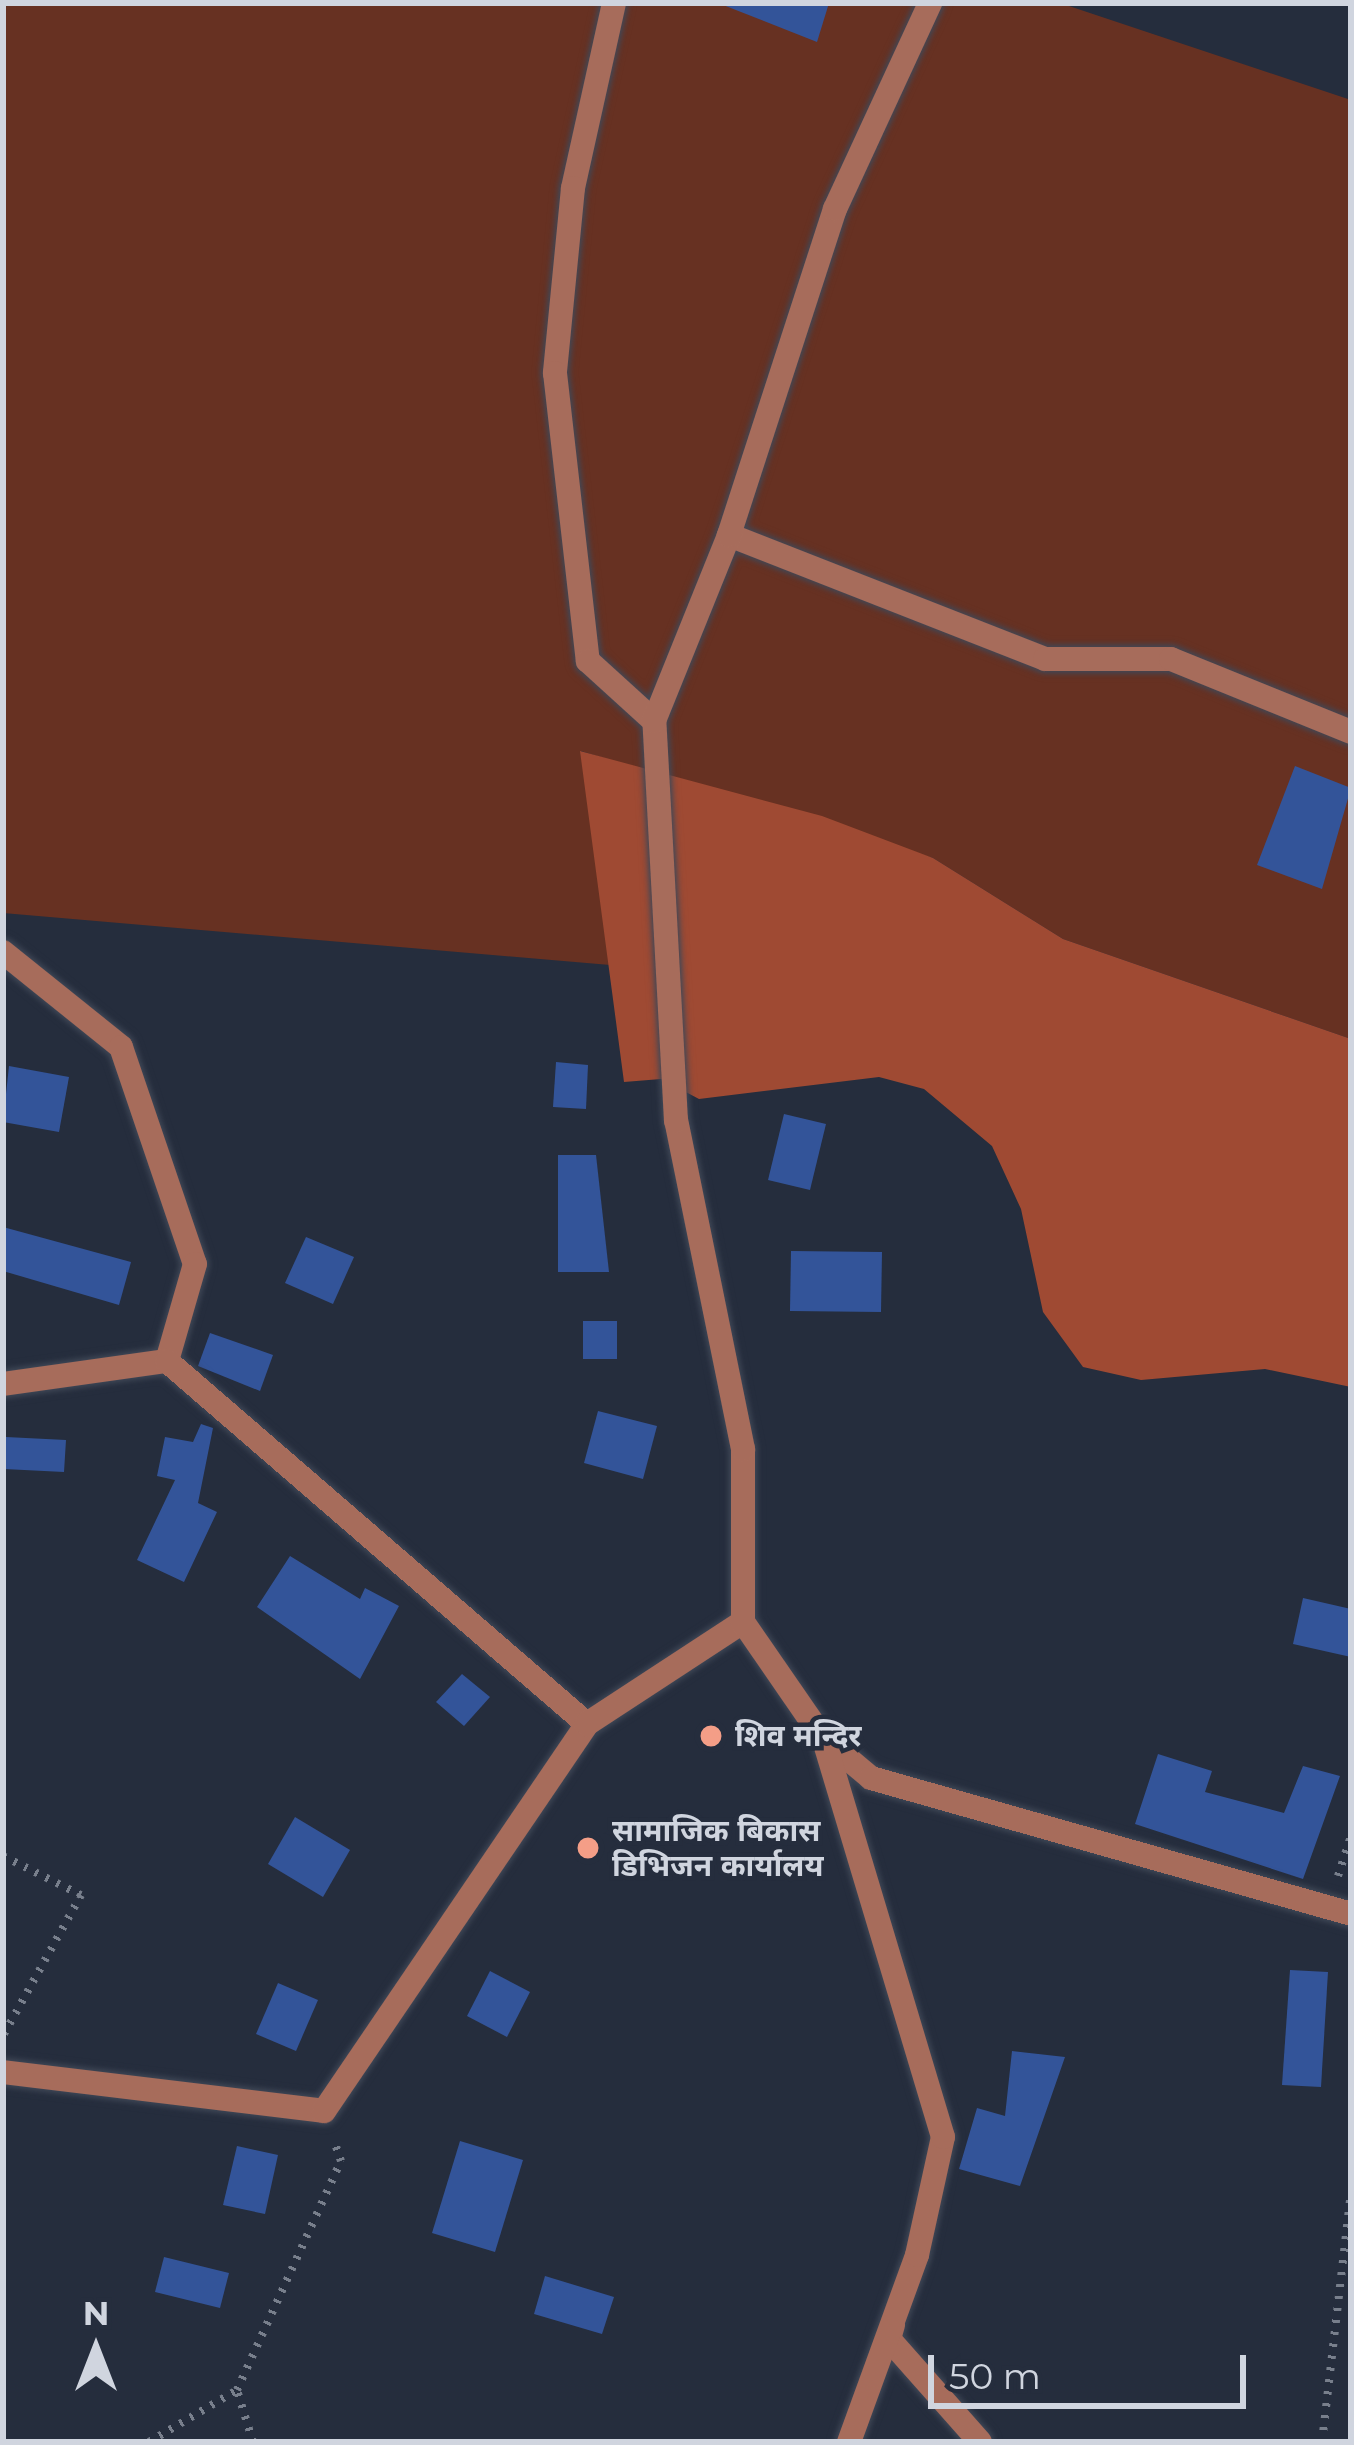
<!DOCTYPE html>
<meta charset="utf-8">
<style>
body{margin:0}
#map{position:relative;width:1354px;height:2445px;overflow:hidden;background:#252d3d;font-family:Montserrat,"Noto Sans Devanagari",sans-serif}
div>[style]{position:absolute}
.green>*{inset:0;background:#673122}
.forest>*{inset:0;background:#9f4a33}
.building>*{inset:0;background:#335499}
.path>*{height:8px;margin-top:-4px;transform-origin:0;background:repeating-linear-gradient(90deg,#787f8c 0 3px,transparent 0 12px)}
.roads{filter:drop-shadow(0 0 3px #404857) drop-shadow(0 0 3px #404857)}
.minor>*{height:24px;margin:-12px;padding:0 12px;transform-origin:12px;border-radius:12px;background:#a76c5b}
.dots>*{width:33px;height:33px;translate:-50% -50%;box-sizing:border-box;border:6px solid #252d3d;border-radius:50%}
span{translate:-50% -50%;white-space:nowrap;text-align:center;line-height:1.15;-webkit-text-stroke:9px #252d3d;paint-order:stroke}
.poi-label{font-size:30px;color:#d0d5df;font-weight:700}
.left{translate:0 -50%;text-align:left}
.frame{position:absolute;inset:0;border:6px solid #d0d5df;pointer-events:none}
.north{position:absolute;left:36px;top:2289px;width:120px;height:120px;-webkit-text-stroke:9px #252d3d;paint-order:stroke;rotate:0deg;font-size:33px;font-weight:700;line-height:48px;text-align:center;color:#d0d5df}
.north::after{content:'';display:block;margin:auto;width:42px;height:54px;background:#d0d5df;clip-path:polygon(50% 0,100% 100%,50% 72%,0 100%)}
.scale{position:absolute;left:928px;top:2355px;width:318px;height:54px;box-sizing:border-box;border:6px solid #d0d5df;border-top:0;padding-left:15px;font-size:36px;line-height:42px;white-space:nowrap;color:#d0d5df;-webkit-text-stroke:9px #252d3d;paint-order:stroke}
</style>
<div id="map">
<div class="green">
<i style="clip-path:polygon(3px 3px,1060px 3px,1351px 100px,1351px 1039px,1063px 939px,933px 858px,581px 751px,610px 965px,3px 913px)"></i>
</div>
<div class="forest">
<i style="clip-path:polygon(580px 751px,822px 816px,933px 858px,1063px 939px,1351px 1039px,1351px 1387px,1265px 1369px,1141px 1380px,1083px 1367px,1043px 1312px,1021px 1209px,992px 1146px,924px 1089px,879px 1077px,699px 1099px,661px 1079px,624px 1082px)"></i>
</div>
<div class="building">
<i style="clip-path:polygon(718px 3px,829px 3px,817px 42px)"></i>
<i style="clip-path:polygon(1295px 766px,1351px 788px,1322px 889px,1257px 865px)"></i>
<i style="clip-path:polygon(556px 1062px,588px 1065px,586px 1109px,553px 1107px)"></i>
<i style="clip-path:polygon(9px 1066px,69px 1077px,59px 1132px,3px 1122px)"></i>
<i style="clip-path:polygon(784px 1114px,826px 1124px,810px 1190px,768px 1180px)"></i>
<i style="clip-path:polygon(558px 1155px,596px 1155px,609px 1272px,558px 1272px)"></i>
<i style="clip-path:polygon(3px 1227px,131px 1262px,119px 1305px,3px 1271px)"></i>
<i style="clip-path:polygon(306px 1237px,354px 1257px,333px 1304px,285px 1283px)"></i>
<i style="clip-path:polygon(791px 1251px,882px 1252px,881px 1312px,790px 1311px)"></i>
<i style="clip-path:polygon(583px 1321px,617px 1321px,617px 1359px,583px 1359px)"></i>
<i style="clip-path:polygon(210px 1333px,273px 1355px,260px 1391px,198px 1366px)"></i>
<i style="clip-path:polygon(598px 1411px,657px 1426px,643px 1479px,584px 1463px)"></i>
<i style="clip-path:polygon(201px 1424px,213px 1428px,198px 1503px,217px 1512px,184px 1582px,137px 1560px,175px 1480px,157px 1476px,165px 1437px,193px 1442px)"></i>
<i style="clip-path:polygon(6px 1437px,66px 1440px,64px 1472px,4px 1469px)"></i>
<i style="clip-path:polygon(290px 1556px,360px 1599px,365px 1588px,399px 1606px,360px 1679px,257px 1607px)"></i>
<i style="clip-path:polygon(1303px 1598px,1351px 1609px,1351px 1657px,1293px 1644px)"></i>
<i style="clip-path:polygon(462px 1674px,490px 1697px,464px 1726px,436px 1702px)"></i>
<i style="clip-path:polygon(1158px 1754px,1212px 1771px,1205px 1792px,1284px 1813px,1303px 1766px,1340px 1776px,1303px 1879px,1135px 1824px)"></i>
<i style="clip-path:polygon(295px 1817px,350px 1850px,323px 1897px,268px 1864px)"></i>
<i style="clip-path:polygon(1290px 1970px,1328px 1972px,1321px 2087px,1282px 2085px)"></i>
<i style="clip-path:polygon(490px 1971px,530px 1992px,507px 2037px,467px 2016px)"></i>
<i style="clip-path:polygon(278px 1983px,318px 2000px,296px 2051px,256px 2034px)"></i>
<i style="clip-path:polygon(1012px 2051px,1065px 2057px,1020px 2186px,959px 2169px,977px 2108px,1005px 2116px)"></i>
<i style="clip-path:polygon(460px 2141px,523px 2160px,495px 2252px,432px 2233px)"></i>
<i style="clip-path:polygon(237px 2146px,278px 2155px,265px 2214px,223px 2205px)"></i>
<i style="clip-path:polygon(164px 2257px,229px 2273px,220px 2308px,155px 2292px)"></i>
<i style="clip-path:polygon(545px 2276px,614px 2297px,602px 2334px,534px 2314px)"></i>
</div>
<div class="path">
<i style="left:3px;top:1856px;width:87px;rotate:26.6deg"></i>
<i style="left:81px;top:1895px;width:161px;rotate:119deg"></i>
<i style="left:1338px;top:1876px;width:42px;rotate:-72deg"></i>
<i style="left:149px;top:2442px;width:102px;rotate:-30.6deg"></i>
<i style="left:253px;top:2442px;width:54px;rotate:-107.1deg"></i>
<i style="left:237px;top:2390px;width:252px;rotate:-65.6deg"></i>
<i style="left:341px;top:2161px;width:21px;rotate:-109deg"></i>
<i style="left:1322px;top:2442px;width:251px;rotate:-83.4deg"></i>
</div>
<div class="roads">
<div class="minor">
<i style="left:614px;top:3px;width:189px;rotate:102.5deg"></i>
<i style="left:573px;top:188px;width:186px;rotate:95.6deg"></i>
<i style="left:555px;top:373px;width:290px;rotate:83.5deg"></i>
<i style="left:588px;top:661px;width:89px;rotate:42.3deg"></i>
<i style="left:729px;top:535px;width:339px;rotate:21.4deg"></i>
<i style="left:1045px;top:659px;width:126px"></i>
<i style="left:1171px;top:659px;width:194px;rotate:22.1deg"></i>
<i style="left:3px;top:952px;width:151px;rotate:38.8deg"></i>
<i style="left:121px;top:1047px;width:229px;rotate:71.2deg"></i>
<i style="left:195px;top:1264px;width:101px;rotate:106.1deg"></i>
<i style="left:3px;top:1384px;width:166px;rotate:-8deg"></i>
<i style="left:167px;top:1361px;width:555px;rotate:40.84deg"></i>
<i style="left:823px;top:1738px;width:62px;rotate:39.8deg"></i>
<i style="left:871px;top:1778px;width:499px;rotate:15.8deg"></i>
<i style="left:3px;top:2072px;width:323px;rotate:6.9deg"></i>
<i style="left:324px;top:2111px;width:468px;rotate:-55.8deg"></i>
<i style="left:587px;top:1724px;width:186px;rotate:-33.2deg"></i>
<i style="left:893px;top:2325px;width:15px;rotate:106deg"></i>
<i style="left:889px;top:2339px;width:137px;rotate:48.5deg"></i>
<i style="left:849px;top:2442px;width:199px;rotate:-70deg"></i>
<i style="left:917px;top:2255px;width:121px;rotate:-77.6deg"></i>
<i style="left:943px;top:2137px;width:417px;rotate:-106.7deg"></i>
<i style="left:823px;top:1738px;width:141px;rotate:-124.6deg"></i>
<i style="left:743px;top:1622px;width:173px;rotate:-90deg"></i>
<i style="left:743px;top:1449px;width:335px;rotate:-101.5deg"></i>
<i style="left:676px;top:1121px;width:401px;rotate:-93.1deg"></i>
<i style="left:654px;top:721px;width:201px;rotate:-68deg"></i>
<i style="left:729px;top:535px;width:343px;rotate:-72deg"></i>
<i style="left:835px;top:209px;width:227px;rotate:-65.2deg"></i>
</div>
</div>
<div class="dots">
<i style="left:711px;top:1736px;background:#f49e87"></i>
<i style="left:588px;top:1848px;background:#f49e87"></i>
</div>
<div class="poi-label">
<span class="left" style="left:735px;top:1736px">शिव मन्दिर</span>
<span class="left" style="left:612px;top:1848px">सामाजिक बिकास<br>डिभिजन कार्यालय</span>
</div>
<div class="frame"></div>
<div class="north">N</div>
<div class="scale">50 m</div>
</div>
